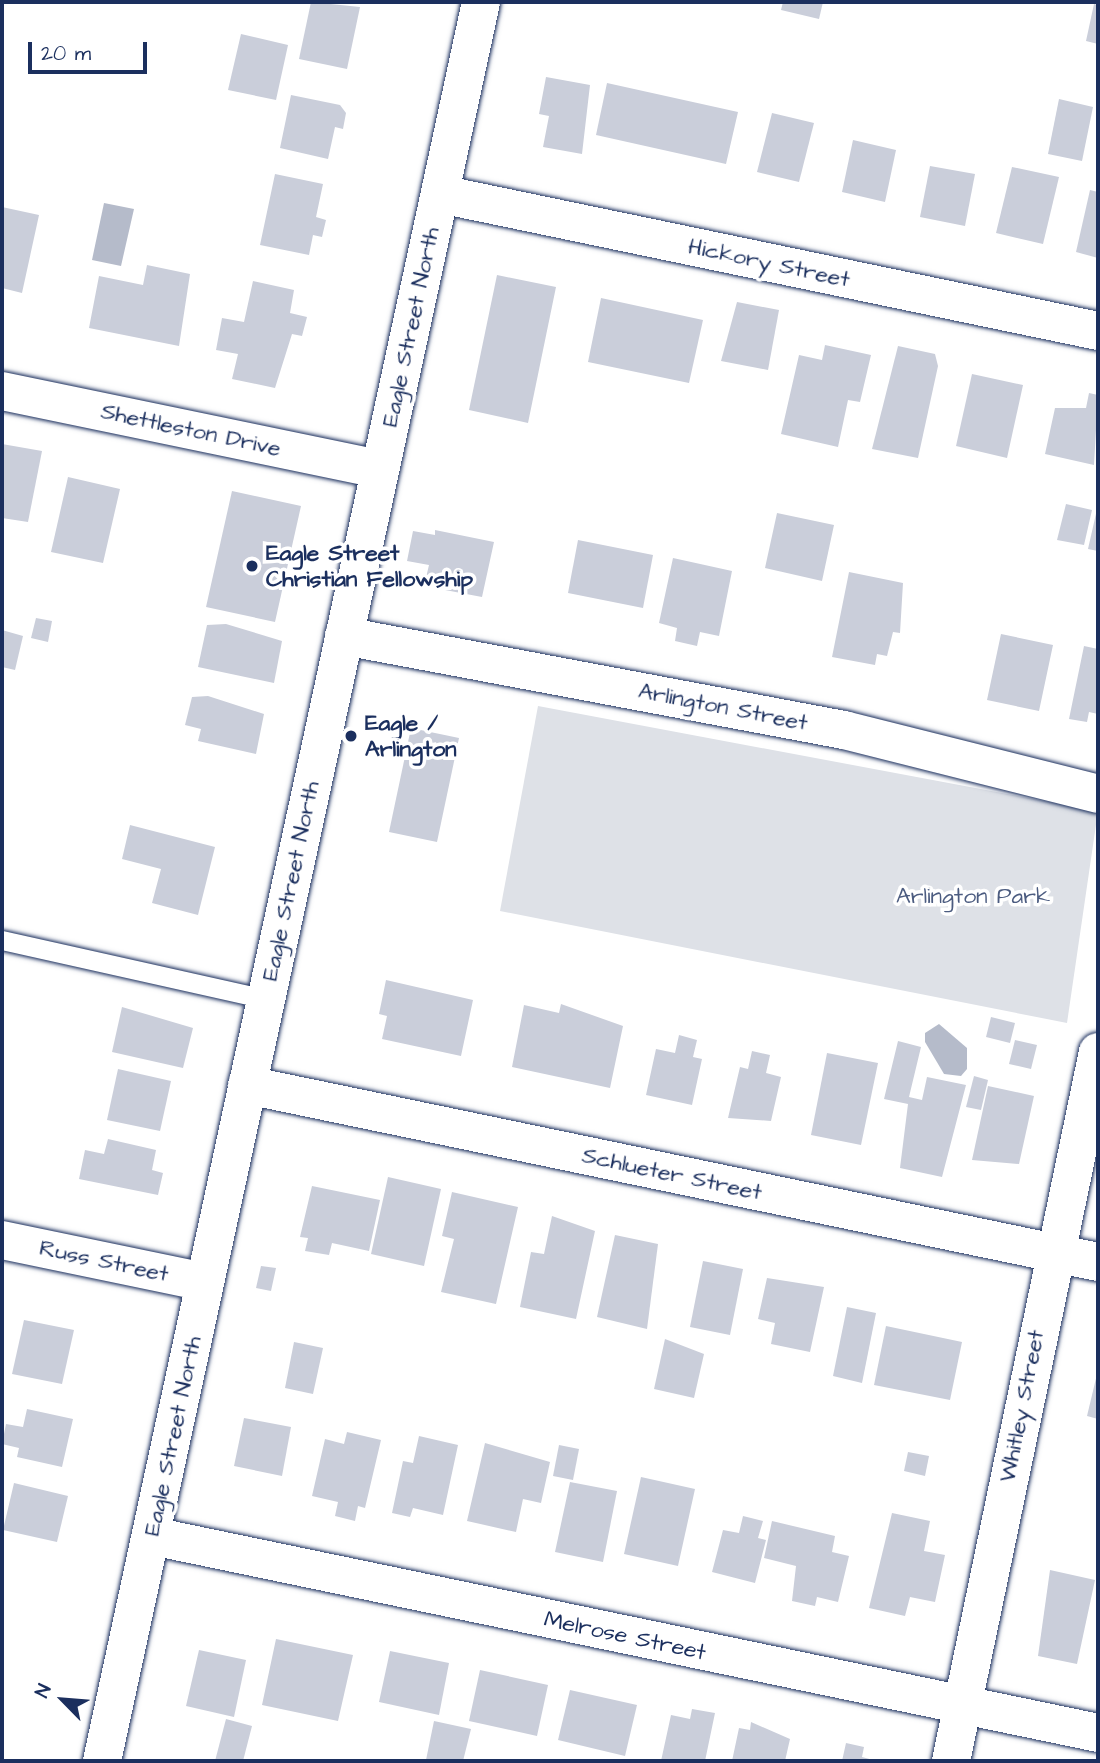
<!DOCTYPE html>
<style>
body{margin:0}
#map{position:relative;width:1100px;height:1763px;overflow:hidden;background:#fff;font-family:"Architects Daughter",sans-serif}
div>[style]{position:absolute}
.green>*{inset:0;background:#dee1e7}
.water>*{inset:0;background:#b5bbca}
.building>*{inset:0;background:#caceda}
.roads{filter:drop-shadow(0 0 2px #1b2f5e) drop-shadow(0 0 2px #1b2f5e)}
.service>*{height:19px;margin:-9.5px;padding:0 9.5px;transform-origin:9.5px;border-radius:9.5px;background:#fff}
.minor>*{height:38px;margin:-19px;padding:0 19px;transform-origin:19px;border-radius:19px;background:#fff}
.secondary>*{height:38px;margin:-19px;padding:0 19px;transform-origin:19px;border-radius:19px;background:#fff}
.dots>*{width:19px;height:19px;translate:-50% -50%;box-sizing:border-box;border:4px solid #fff;border-radius:50%}
span{translate:-50% -50%;white-space:nowrap;text-align:center;line-height:1.15;-webkit-text-stroke:7px #fff;paint-order:stroke}
.street-label{font-size:23px;color:#1b2f5e}
.poi-label{font-size:23px;color:#1b2f5e;font-weight:700}
.left{translate:0 -50%;text-align:left}
.park-label{font-size:23px;color:#4c5c80}
.frame{position:absolute;inset:0;border:4px solid #1b2f5e;pointer-events:none}
.north{position:absolute;left:28px;top:1665px;width:70px;height:70px;-webkit-text-stroke:5px #fff;paint-order:stroke;rotate:295deg;font-size:19px;font-weight:700;line-height:28px;text-align:center;color:#1b2f5e}
.north::after{content:'';display:block;margin:auto;width:24px;height:32px;background:#1b2f5e;clip-path:polygon(50% 0,100% 100%,50% 72%,0 100%)}
.scale{position:absolute;left:28px;top:42px;width:119px;height:32px;box-sizing:border-box;border:4px solid #1b2f5e;border-top:0;padding-left:9px;font-size:21px;line-height:24px;white-space:nowrap;color:#1b2f5e;-webkit-text-stroke:5px #fff;paint-order:stroke}
</style>
<div id="map">
<div class="green">
<i style="clip-path:polygon(538px 706px,1098px 811px,1067px 1023px,500px 911px)"></i>
</div>
<div class="water">
<i style="clip-path:polygon(104px 203px,134px 209px,121px 266px,92px 260px)"></i>
<i style="clip-path:polygon(939px 1024px,967px 1048px,967px 1069px,961px 1076px,944px 1074px,925px 1042px,925px 1033px)"></i>
</div>
<div class="building">
<i style="clip-path:polygon(311px 2px,360px 7px,347px 69px,299px 59px)"></i>
<i style="clip-path:polygon(783px 2px,823px 2px,819px 19px,781px 10px)"></i>
<i style="clip-path:polygon(1094px 4px,1098px 5px,1098px 44px,1086px 41px)"></i>
<i style="clip-path:polygon(241px 34px,288px 45px,276px 100px,228px 90px)"></i>
<i style="clip-path:polygon(546px 77px,590px 85px,582px 154px,543px 147px,549px 116px,539px 114px)"></i>
<i style="clip-path:polygon(607px 83px,738px 112px,726px 164px,596px 135px)"></i>
<i style="clip-path:polygon(291px 95px,340px 105px,346px 113px,343px 129px,335px 127px,328px 159px,280px 148px)"></i>
<i style="clip-path:polygon(1059px 99px,1093px 107px,1082px 161px,1048px 154px)"></i>
<i style="clip-path:polygon(772px 113px,814px 123px,799px 182px,757px 172px)"></i>
<i style="clip-path:polygon(853px 140px,896px 150px,885px 202px,842px 192px)"></i>
<i style="clip-path:polygon(930px 166px,975px 174px,965px 226px,920px 217px)"></i>
<i style="clip-path:polygon(1012px 167px,1059px 177px,1043px 244px,996px 233px)"></i>
<i style="clip-path:polygon(275px 174px,323px 184px,316px 217px,326px 220px,322px 237px,313px 235px,309px 255px,260px 245px)"></i>
<i style="clip-path:polygon(1090px 190px,1098px 192px,1098px 258px,1076px 252px)"></i>
<i style="clip-path:polygon(2px 207px,39px 215px,22px 293px,2px 288px)"></i>
<i style="clip-path:polygon(147px 265px,190px 274px,179px 346px,89px 328px,99px 276px,143px 285px)"></i>
<i style="clip-path:polygon(497px 275px,556px 287px,528px 423px,469px 410px)"></i>
<i style="clip-path:polygon(253px 281px,294px 290px,290px 313px,307px 317px,302px 336px,292px 334px,275px 388px,232px 379px,238px 354px,216px 350px,222px 318px,244px 322px)"></i>
<i style="clip-path:polygon(601px 298px,703px 320px,689px 383px,588px 362px)"></i>
<i style="clip-path:polygon(737px 302px,779px 310px,768px 370px,721px 361px)"></i>
<i style="clip-path:polygon(825px 345px,871px 355px,860px 402px,848px 400px,838px 447px,781px 434px,799px 355px,822px 360px)"></i>
<i style="clip-path:polygon(898px 346px,935px 354px,938px 366px,918px 458px,872px 449px)"></i>
<i style="clip-path:polygon(972px 374px,1023px 385px,1007px 458px,956px 446px)"></i>
<i style="clip-path:polygon(1089px 393px,1098px 395px,1094px 465px,1045px 454px,1055px 408px,1086px 408px)"></i>
<i style="clip-path:polygon(2px 444px,42px 451px,28px 522px,2px 518px)"></i>
<i style="clip-path:polygon(68px 477px,120px 489px,103px 563px,51px 552px)"></i>
<i style="clip-path:polygon(232px 491px,301px 506px,275px 622px,206px 607px)"></i>
<i style="clip-path:polygon(1066px 504px,1092px 510px,1084px 545px,1057px 540px)"></i>
<i style="clip-path:polygon(1098px 505px,1098px 551px,1088px 549px)"></i>
<i style="clip-path:polygon(777px 513px,834px 525px,822px 581px,765px 568px)"></i>
<i style="clip-path:polygon(435px 530px,494px 542px,482px 597px,424px 586px,429px 565px,407px 561px,413px 531px,435px 535px)"></i>
<i style="clip-path:polygon(578px 540px,653px 555px,643px 608px,568px 593px)"></i>
<i style="clip-path:polygon(673px 558px,732px 571px,719px 636px,700px 632px,697px 646px,675px 641px,677px 628px,659px 623px)"></i>
<i style="clip-path:polygon(849px 572px,903px 583px,900px 633px,893px 632px,887px 656px,877px 654px,875px 665px,832px 657px)"></i>
<i style="clip-path:polygon(36px 618px,52px 621px,48px 642px,31px 638px)"></i>
<i style="clip-path:polygon(226px 624px,282px 641px,274px 683px,198px 667px,207px 625px)"></i>
<i style="clip-path:polygon(2px 630px,23px 636px,15px 670px,2px 667px)"></i>
<i style="clip-path:polygon(1001px 634px,1053px 645px,1039px 711px,987px 700px)"></i>
<i style="clip-path:polygon(1084px 646px,1098px 649px,1098px 714px,1089px 712px,1087px 722px,1069px 719px)"></i>
<i style="clip-path:polygon(208px 696px,264px 714px,256px 754px,198px 741px,201px 729px,185px 725px,192px 697px)"></i>
<i style="clip-path:polygon(411px 728px,459px 738px,437px 842px,389px 832px)"></i>
<i style="clip-path:polygon(130px 825px,215px 847px,198px 915px,152px 903px,161px 869px,122px 859px)"></i>
<i style="clip-path:polygon(386px 980px,473px 1000px,461px 1056px,382px 1039px,387px 1016px,379px 1014px)"></i>
<i style="clip-path:polygon(561px 1004px,623px 1026px,610px 1088px,512px 1067px,524px 1005px,559px 1013px)"></i>
<i style="clip-path:polygon(122px 1007px,193px 1028px,183px 1068px,112px 1052px)"></i>
<i style="clip-path:polygon(991px 1017px,1015px 1023px,1010px 1043px,986px 1037px)"></i>
<i style="clip-path:polygon(679px 1035px,697px 1040px,693px 1057px,702px 1059px,692px 1105px,646px 1095px,656px 1049px,675px 1053px)"></i>
<i style="clip-path:polygon(1015px 1040px,1037px 1045px,1031px 1069px,1009px 1064px)"></i>
<i style="clip-path:polygon(898px 1041px,921px 1047px,909px 1097px,922px 1100px,927px 1077px,966px 1085px,942px 1177px,900px 1168px,908px 1104px,884px 1099px)"></i>
<i style="clip-path:polygon(752px 1051px,770px 1055px,766px 1073px,781px 1077px,771px 1121px,728px 1118px,740px 1067px,748px 1069px)"></i>
<i style="clip-path:polygon(827px 1053px,878px 1063px,861px 1145px,811px 1135px)"></i>
<i style="clip-path:polygon(118px 1069px,171px 1081px,160px 1131px,107px 1120px)"></i>
<i style="clip-path:polygon(974px 1076px,988px 1080px,981px 1110px,966px 1107px)"></i>
<i style="clip-path:polygon(988px 1086px,1034px 1096px,1019px 1164px,972px 1160px)"></i>
<i style="clip-path:polygon(108px 1139px,156px 1150px,152px 1170px,163px 1173px,158px 1195px,79px 1179px,85px 1150px,104px 1154px)"></i>
<i style="clip-path:polygon(388px 1177px,441px 1189px,424px 1266px,371px 1254px)"></i>
<i style="clip-path:polygon(312px 1186px,380px 1200px,369px 1251px,332px 1243px,329px 1255px,305px 1251px,308px 1238px,300px 1237px)"></i>
<i style="clip-path:polygon(452px 1192px,518px 1207px,496px 1304px,441px 1292px,454px 1239px,442px 1236px)"></i>
<i style="clip-path:polygon(552px 1216px,595px 1231px,576px 1319px,520px 1307px,531px 1252px,544px 1254px)"></i>
<i style="clip-path:polygon(615px 1235px,658px 1244px,647px 1329px,597px 1317px)"></i>
<i style="clip-path:polygon(703px 1261px,743px 1269px,730px 1335px,690px 1327px)"></i>
<i style="clip-path:polygon(261px 1266px,276px 1268px,271px 1291px,256px 1288px)"></i>
<i style="clip-path:polygon(767px 1278px,824px 1287px,810px 1352px,771px 1344px,775px 1323px,758px 1319px)"></i>
<i style="clip-path:polygon(847px 1307px,876px 1313px,862px 1383px,833px 1376px)"></i>
<i style="clip-path:polygon(24px 1320px,74px 1330px,62px 1384px,12px 1374px)"></i>
<i style="clip-path:polygon(886px 1326px,962px 1342px,950px 1400px,874px 1385px)"></i>
<i style="clip-path:polygon(665px 1339px,704px 1354px,694px 1398px,654px 1389px)"></i>
<i style="clip-path:polygon(294px 1342px,323px 1348px,313px 1394px,285px 1388px)"></i>
<i style="clip-path:polygon(1098px 1370px,1098px 1419px,1087px 1416px)"></i>
<i style="clip-path:polygon(27px 1409px,73px 1419px,62px 1467px,17px 1457px,19px 1448px,2px 1444px,6px 1424px,23px 1427px)"></i>
<i style="clip-path:polygon(244px 1418px,291px 1427px,282px 1476px,234px 1466px)"></i>
<i style="clip-path:polygon(347px 1432px,381px 1440px,365px 1508px,358px 1506px,355px 1521px,335px 1516px,338px 1502px,312px 1496px,325px 1439px,344px 1444px)"></i>
<i style="clip-path:polygon(419px 1436px,458px 1445px,443px 1515px,413px 1508px,410px 1517px,392px 1513px,403px 1461px,413px 1463px)"></i>
<i style="clip-path:polygon(485px 1443px,550px 1462px,541px 1503px,523px 1499px,516px 1532px,467px 1521px)"></i>
<i style="clip-path:polygon(559px 1445px,579px 1449px,573px 1480px,553px 1476px)"></i>
<i style="clip-path:polygon(908px 1452px,929px 1456px,925px 1476px,904px 1471px)"></i>
<i style="clip-path:polygon(641px 1477px,695px 1489px,678px 1566px,624px 1554px)"></i>
<i style="clip-path:polygon(570px 1482px,617px 1491px,603px 1562px,555px 1552px)"></i>
<i style="clip-path:polygon(14px 1483px,68px 1496px,57px 1542px,3px 1530px)"></i>
<i style="clip-path:polygon(892px 1513px,930px 1521px,924px 1551px,945px 1555px,935px 1602px,910px 1597px,905px 1616px,869px 1608px)"></i>
<i style="clip-path:polygon(743px 1516px,763px 1521px,758px 1538px,766px 1540px,755px 1583px,712px 1572px,723px 1530px,739px 1533px)"></i>
<i style="clip-path:polygon(772px 1521px,835px 1536px,832px 1552px,849px 1556px,838px 1602px,817px 1597px,815px 1606px,792px 1601px,796px 1566px,764px 1558px)"></i>
<i style="clip-path:polygon(1050px 1570px,1095px 1580px,1077px 1664px,1038px 1656px)"></i>
<i style="clip-path:polygon(276px 1639px,353px 1655px,338px 1721px,262px 1705px)"></i>
<i style="clip-path:polygon(199px 1650px,246px 1660px,234px 1717px,186px 1706px)"></i>
<i style="clip-path:polygon(390px 1651px,449px 1663px,439px 1715px,379px 1702px)"></i>
<i style="clip-path:polygon(480px 1670px,548px 1685px,537px 1736px,469px 1721px)"></i>
<i style="clip-path:polygon(570px 1690px,637px 1705px,625px 1756px,558px 1740px)"></i>
<i style="clip-path:polygon(692px 1709px,715px 1713px,705px 1761px,661px 1761px,671px 1715px,690px 1719px)"></i>
<i style="clip-path:polygon(226px 1719px,252px 1726px,243px 1761px,215px 1761px)"></i>
<i style="clip-path:polygon(434px 1721px,471px 1729px,463px 1761px,426px 1760px)"></i>
<i style="clip-path:polygon(751px 1722px,790px 1739px,785px 1761px,732px 1761px,739px 1728px,750px 1730px)"></i>
<i style="clip-path:polygon(846px 1743px,864px 1747px,862px 1757px,877px 1761px,842px 1761px)"></i>
</div>
<div class="roads">
<div class="service">
<i style="left:2px;top:940px;width:270px;rotate:12.6deg"></i>
</div>
<div class="minor">
<i style="left:440px;top:194px;width:672px;rotate:11.76deg"></i>
<i style="left:2px;top:391px;width:386px;rotate:11.7deg"></i>
<i style="left:344px;top:636px;width:509px;rotate:10.65deg"></i>
<i style="left:844px;top:730px;width:262px;rotate:14.1deg"></i>
<i style="left:247px;top:1085px;width:869px;rotate:11.75deg"></i>
<i style="left:2px;top:1240px;width:207px;rotate:11.7deg"></i>
<i style="left:152px;top:1536px;width:966px;rotate:11.76deg"></i>
<i style="left:951px;top:1761px;width:724px;rotate:-78.29deg"></i>
</div>
<div class="secondary">
<i style="left:102px;top:1761px;width:1799px;rotate:-77.84deg"></i>
</div>
</div>
<div class="dots">
<i style="left:252px;top:566px;background:#1b2f5e"></i>
<i style="left:351px;top:736px;background:#1b2f5e"></i>
</div>
<div class="street-label">
<span style="left:769px;top:263px;rotate:12deg">Hickory Street</span>
<span style="left:411px;top:327px;rotate:-78deg">Eagle Street North</span>
<span style="left:191px;top:430px;rotate:12deg">Shettleston Drive</span>
<span style="left:723px;top:707px;rotate:11deg">Arlington Street</span>
<span style="left:291px;top:881px;rotate:-78deg">Eagle Street North</span>
<span style="left:672px;top:1174px;rotate:12deg">Schlueter Street</span>
<span style="left:104px;top:1261px;rotate:12deg">Russ Street</span>
<span style="left:1022px;top:1406px;rotate:-79deg">Whitley Street</span>
<span style="left:173px;top:1436px;rotate:-78deg">Eagle Street North</span>
<span style="left:625px;top:1636px;rotate:12deg">Melrose Street</span>
</div>
<div class="poi-label">
<span class="left" style="left:266px;top:566px">Eagle Street<br>Christian Fellowship</span>
<span class="left" style="left:365px;top:736px">Eagle /<br>Arlington</span>
</div>
<div class="park-label">
<span style="left:973px;top:896px">Arlington Park</span>
</div>
<div class="frame"></div>
<div class="north">N</div>
<div class="scale">20 m</div>
</div>
